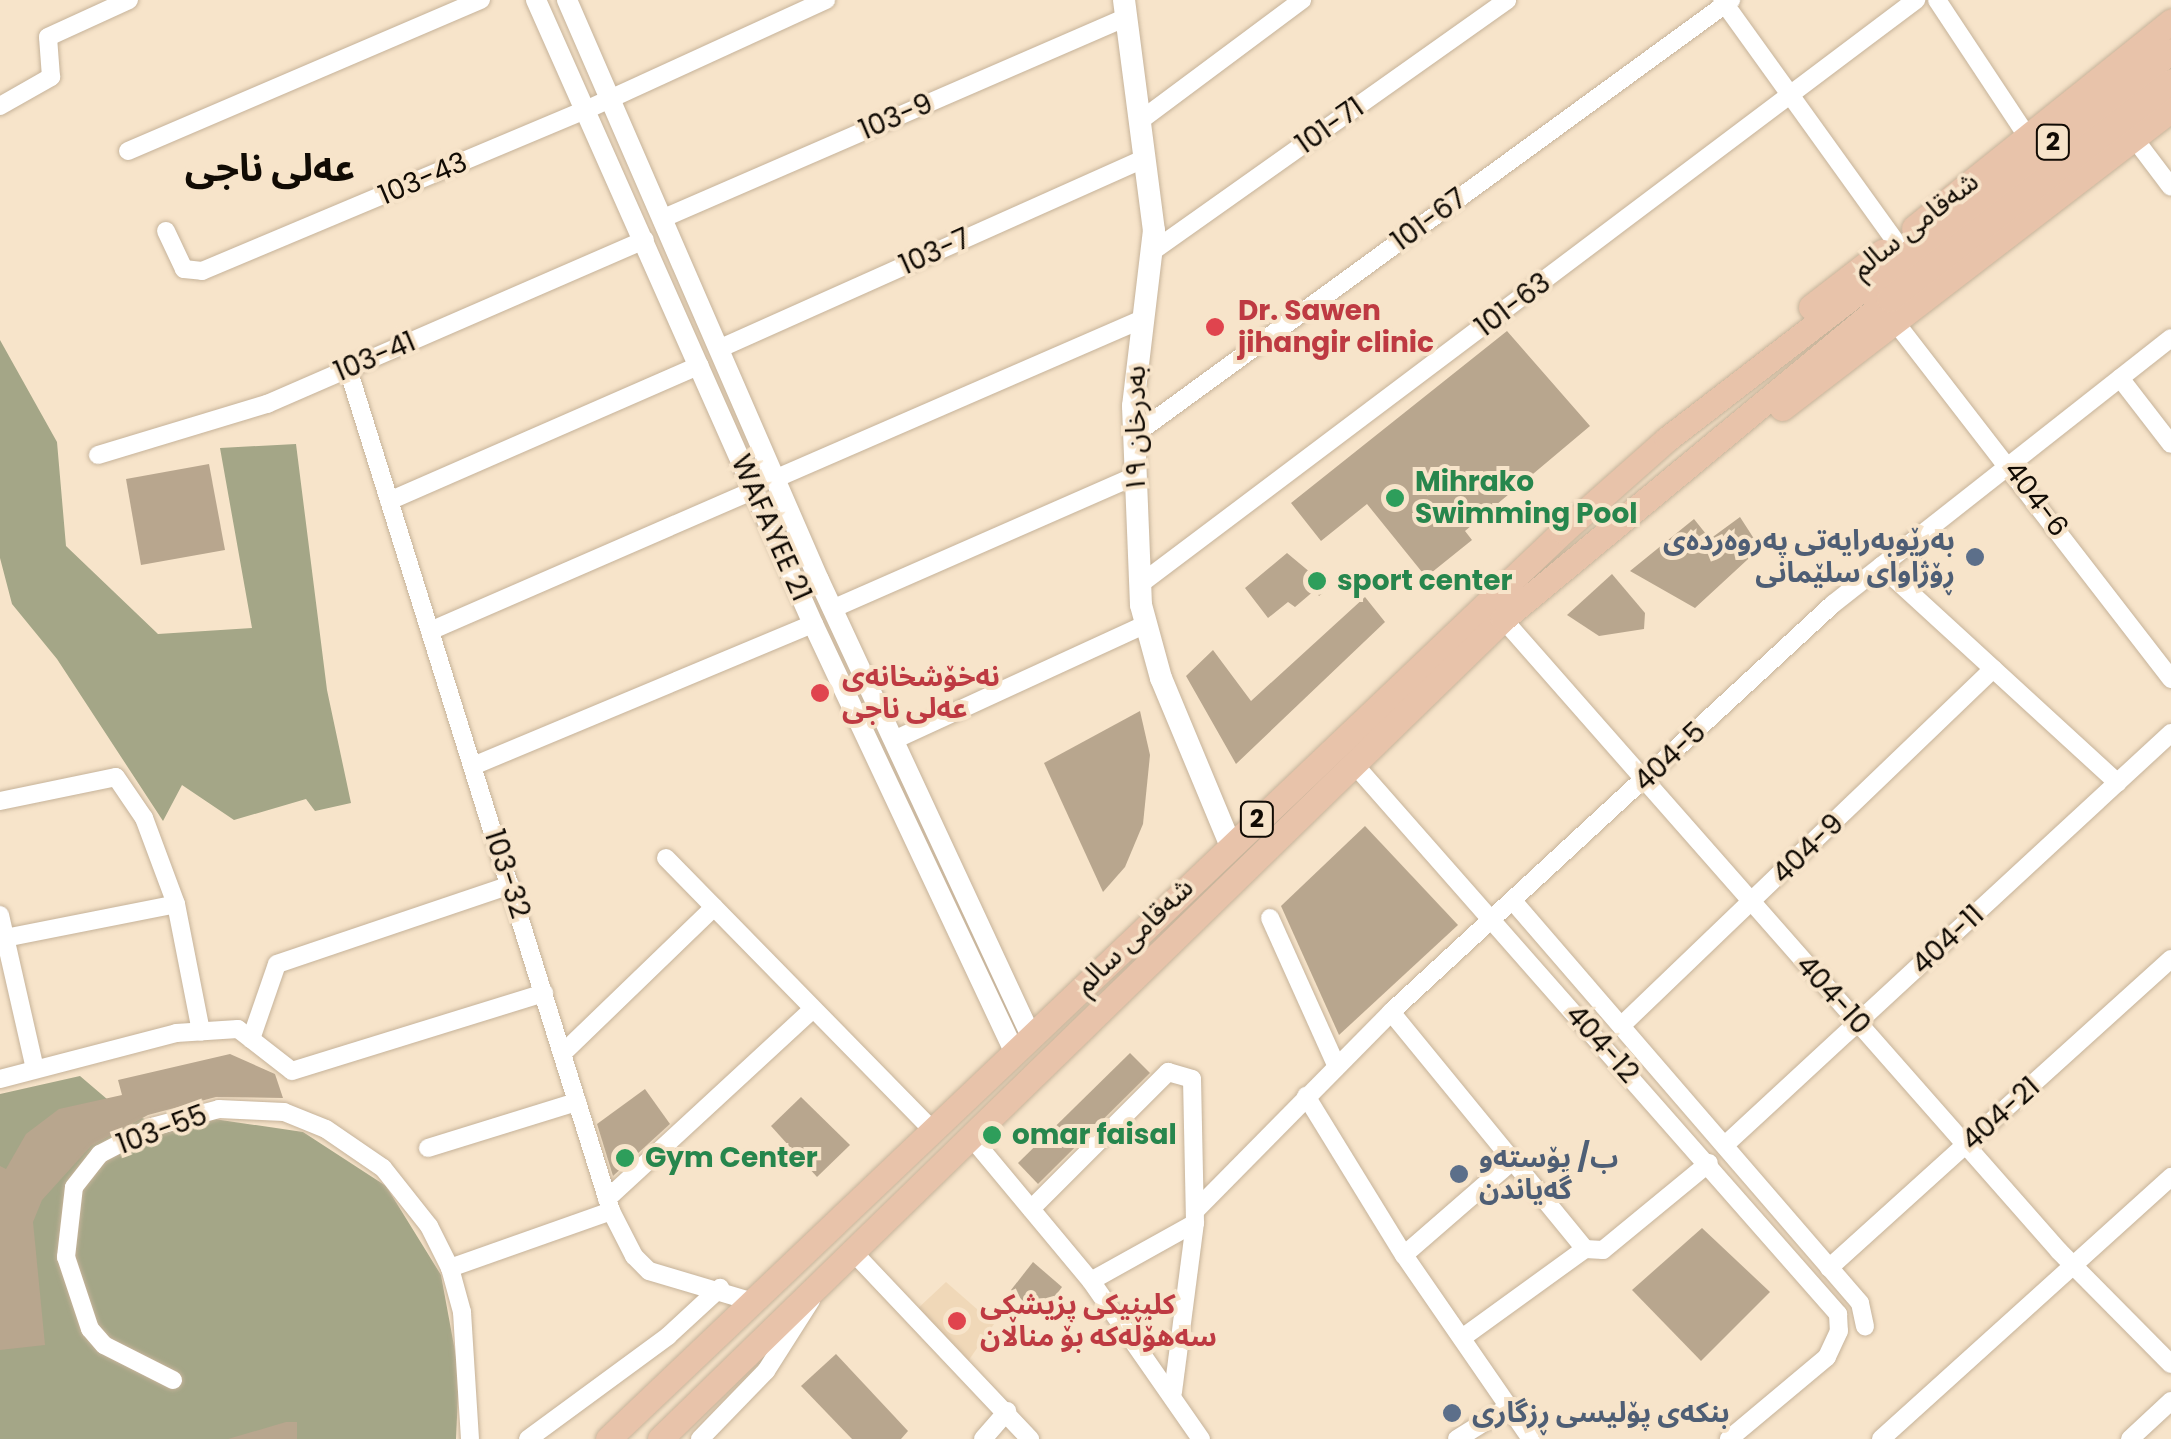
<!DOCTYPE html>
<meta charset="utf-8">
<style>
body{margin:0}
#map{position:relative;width:2171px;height:1439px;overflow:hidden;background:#f7e4ca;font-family:Poppins,"Noto Sans Arabic",sans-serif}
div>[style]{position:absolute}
.built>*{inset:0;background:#f0d8b8}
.forest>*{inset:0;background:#a4a687}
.building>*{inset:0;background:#b8a68e}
.roads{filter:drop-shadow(0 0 2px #c6b39a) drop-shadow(0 0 2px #c6b39a)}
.minor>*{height:18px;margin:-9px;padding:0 9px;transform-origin:9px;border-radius:9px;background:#fff}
.tertiary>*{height:20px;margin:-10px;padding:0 10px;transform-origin:10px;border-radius:10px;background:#fff}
.secondary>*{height:22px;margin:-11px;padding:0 11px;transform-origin:11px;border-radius:11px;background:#fff}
.primary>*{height:25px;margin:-12.5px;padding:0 12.5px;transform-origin:12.5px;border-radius:12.5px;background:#e8c3aa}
.dots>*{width:28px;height:28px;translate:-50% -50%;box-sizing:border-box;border:5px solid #f7e4ca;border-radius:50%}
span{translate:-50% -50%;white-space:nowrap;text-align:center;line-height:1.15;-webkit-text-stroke:8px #f7e4ca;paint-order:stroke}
.shield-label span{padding:2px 8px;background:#f7e4ca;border:2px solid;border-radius:8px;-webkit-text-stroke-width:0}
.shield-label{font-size:25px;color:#110b04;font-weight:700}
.street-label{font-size:28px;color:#110b04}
.health-label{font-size:28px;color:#be3a42;font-weight:700}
.left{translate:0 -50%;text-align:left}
.leisure-label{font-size:28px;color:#27864d;font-weight:700}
.service-label{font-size:28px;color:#4e5e75;font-weight:700}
.right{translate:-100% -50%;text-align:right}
.district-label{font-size:38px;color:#110b04;font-weight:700}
</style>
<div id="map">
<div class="built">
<i style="clip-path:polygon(946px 1282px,994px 1324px,966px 1364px,915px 1311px)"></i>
</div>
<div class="forest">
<i style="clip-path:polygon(0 340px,57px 442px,66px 546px,158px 634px,252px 628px,220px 448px,296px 444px,327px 690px,351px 803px,315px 811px,306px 799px,234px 820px,182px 785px,163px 821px,57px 659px,12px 604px,0 558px)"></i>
<i style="clip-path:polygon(80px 1076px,121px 1111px,172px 1128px,214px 1119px,303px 1132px,386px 1186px,441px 1275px,459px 1373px,456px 1439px,0 1439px,0 1094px)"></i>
</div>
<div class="building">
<i style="clip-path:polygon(1507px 331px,1590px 426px,1465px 531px,1472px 540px,1426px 577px,1367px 504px,1321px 541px,1291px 503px)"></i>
<i style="clip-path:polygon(209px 464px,225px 550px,141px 565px,126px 479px)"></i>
<i style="clip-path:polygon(1740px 517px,1760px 548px,1695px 608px,1630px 571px,1694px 519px,1710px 539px)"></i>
<i style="clip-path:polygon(1287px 553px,1329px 588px,1319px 596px,1315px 590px,1295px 607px,1288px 602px,1268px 618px,1245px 588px)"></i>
<i style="clip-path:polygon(1612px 574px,1645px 613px,1644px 629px,1599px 636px,1567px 615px)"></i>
<i style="clip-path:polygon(1365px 597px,1385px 622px,1236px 764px,1186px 676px,1213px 650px,1251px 701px)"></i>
<i style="clip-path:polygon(1140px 711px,1150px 755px,1143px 824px,1125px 867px,1103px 892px,1044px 763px)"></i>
<i style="clip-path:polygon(1365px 826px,1458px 925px,1339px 1035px,1281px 906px)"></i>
<i style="clip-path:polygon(1130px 1053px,1150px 1073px,1038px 1184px,1018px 1163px)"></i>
<i style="clip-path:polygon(230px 1054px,275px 1074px,283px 1098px,216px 1097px,148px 1115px,91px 1146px,42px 1200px,33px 1222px,45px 1345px,0 1350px,0 1166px,6px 1169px,26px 1134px,59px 1109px,122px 1095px,118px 1080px)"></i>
<i style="clip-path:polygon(645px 1089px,670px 1124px,613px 1176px,597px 1124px)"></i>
<i style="clip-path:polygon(801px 1097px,850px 1145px,817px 1177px,771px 1126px)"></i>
<i style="clip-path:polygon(1702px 1228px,1770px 1292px,1701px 1361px,1632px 1290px)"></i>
<i style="clip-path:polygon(1033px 1262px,1062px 1287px,1040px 1316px,1011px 1290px)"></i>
<i style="clip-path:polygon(836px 1354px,908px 1431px,901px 1439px,852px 1439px,801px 1386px)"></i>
<i style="clip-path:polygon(286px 1422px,297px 1422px,297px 1439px,228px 1439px)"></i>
</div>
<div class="roads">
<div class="minor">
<i style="left:1722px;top:0;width:298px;rotate:54.3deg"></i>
<i style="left:1937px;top:0;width:163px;rotate:56.5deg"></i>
<i style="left:0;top:106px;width:59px;rotate:-29.6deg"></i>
<i style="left:51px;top:77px;width:40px;rotate:-94.3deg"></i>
<i style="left:48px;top:37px;width:89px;rotate:-24.6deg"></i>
<i style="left:1141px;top:120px;width:201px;rotate:-36.7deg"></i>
<i style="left:2134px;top:138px;width:61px;rotate:52.9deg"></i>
<i style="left:128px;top:151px;width:384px;rotate:-23.2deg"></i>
<i style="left:666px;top:217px;width:503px;rotate:-23.45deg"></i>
<i style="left:166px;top:231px;width:42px;rotate:64.7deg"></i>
<i style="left:184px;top:269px;width:18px;rotate:6deg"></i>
<i style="left:202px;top:271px;width:419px;rotate:-22.8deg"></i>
<i style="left:588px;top:109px;width:262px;rotate:-24.6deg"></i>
<i style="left:1153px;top:251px;width:434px;rotate:-35.3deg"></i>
<i style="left:1896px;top:323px;width:450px;rotate:52.3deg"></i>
<i style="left:723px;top:347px;width:463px;rotate:-24.1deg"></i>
<i style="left:348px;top:369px;width:882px;rotate:72.65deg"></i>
<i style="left:611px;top:1211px;width:51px;rotate:62.9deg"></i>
<i style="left:634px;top:1256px;width:21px;rotate:45deg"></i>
<i style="left:649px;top:1271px;width:105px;rotate:16.5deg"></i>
<i style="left:2120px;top:378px;width:83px;rotate:52.3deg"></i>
<i style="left:1134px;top:435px;width:739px;rotate:-36.08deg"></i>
<i style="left:98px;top:455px;width:177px;rotate:-16.8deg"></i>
<i style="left:267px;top:404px;width:412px;rotate:-23.5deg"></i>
<i style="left:777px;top:478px;width:399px;rotate:-23.5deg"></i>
<i style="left:389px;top:501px;width:339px;rotate:-23.6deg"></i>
<i style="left:1881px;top:566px;width:321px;rotate:42.5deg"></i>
<i style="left:1139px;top:585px;width:973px;rotate:-36.98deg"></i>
<i style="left:832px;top:609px;width:331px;rotate:-23.7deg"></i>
<i style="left:1503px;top:619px;width:842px;rotate:48.66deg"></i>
<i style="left:2059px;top:1251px;width:159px;rotate:45.3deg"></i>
<i style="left:430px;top:631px;width:353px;rotate:-23.5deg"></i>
<i style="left:894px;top:740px;width:275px;rotate:-24.7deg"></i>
<i style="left:1354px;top:764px;width:733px;rotate:48.65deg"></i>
<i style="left:1838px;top:1314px;width:17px;rotate:87deg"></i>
<i style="left:1839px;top:1331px;width:29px;rotate:115deg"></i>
<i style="left:1827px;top:1357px;width:128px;rotate:140.1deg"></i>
<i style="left:473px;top:766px;width:368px;rotate:-22.7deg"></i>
<i style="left:0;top:801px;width:118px;rotate:-11.7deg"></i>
<i style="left:116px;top:777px;width:50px;rotate:55.7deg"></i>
<i style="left:144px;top:818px;width:92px;rotate:69.6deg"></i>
<i style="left:176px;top:904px;width:130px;rotate:78.9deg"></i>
<i style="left:666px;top:858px;width:380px;rotate:45.6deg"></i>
<i style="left:1513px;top:901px;width:531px;rotate:49.2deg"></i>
<i style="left:1860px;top:1303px;width:24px;rotate:78deg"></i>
<i style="left:0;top:915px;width:158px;rotate:77.2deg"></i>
<i style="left:1270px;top:918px;width:161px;rotate:65.8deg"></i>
<i style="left:5px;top:938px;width:174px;rotate:-11.2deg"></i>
<i style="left:1391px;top:1012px;width:306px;rotate:50.7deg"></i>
<i style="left:1621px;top:1026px;width:516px;rotate:-43.82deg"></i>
<i style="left:251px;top:1039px;width:79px;rotate:-70.9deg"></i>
<i style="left:277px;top:964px;width:246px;rotate:-18.7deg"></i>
<i style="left:563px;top:1053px;width:210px;rotate:-44deg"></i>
<i style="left:0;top:1079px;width:182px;rotate:-14.6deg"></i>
<i style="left:176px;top:1033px;width:62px;rotate:-3.7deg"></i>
<i style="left:238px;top:1029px;width:68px;rotate:37.9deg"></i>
<i style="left:292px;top:1071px;width:264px;rotate:-17.2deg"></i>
<i style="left:1306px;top:1096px;width:187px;rotate:58.4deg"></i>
<i style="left:1404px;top:1255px;width:224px;rotate:55.4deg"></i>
<i style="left:971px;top:1137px;width:187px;rotate:50.2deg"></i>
<i style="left:1091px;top:1281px;width:193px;rotate:55.2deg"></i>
<i style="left:1725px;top:1145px;width:607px;rotate:-42.73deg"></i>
<i style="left:428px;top:1148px;width:156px;rotate:-17.2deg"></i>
<i style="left:607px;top:1199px;width:280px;rotate:-42.7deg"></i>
<i style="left:1031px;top:1209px;width:194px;rotate:-45deg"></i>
<i style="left:1168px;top:1072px;width:25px;rotate:16deg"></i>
<i style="left:1192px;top:1079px;width:144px;rotate:88.8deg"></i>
<i style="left:1195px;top:1223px;width:119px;rotate:150.9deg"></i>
<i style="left:1197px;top:1209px;width:276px;rotate:-45.4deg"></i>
<i style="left:1391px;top:1012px;width:602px;rotate:-42.71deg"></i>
<i style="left:1833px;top:604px;width:430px;rotate:-38.2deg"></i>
<i style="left:855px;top:1254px;width:255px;rotate:46.6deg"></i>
<i style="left:1404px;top:1255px;width:142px;rotate:-41deg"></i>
<i style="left:450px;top:1268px;width:171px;rotate:-19.5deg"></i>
<i style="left:1829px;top:1268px;width:461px;rotate:-42.1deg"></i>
<i style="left:1462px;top:1338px;width:152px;rotate:-35.9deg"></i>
<i style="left:1585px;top:1249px;width:18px;rotate:3deg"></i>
<i style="left:1603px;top:1250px;width:137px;rotate:-39.4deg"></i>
<i style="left:173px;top:1380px;width:77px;rotate:-153.1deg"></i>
<i style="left:104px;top:1345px;width:21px;rotate:-131deg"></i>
<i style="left:90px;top:1329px;width:76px;rotate:-108.4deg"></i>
<i style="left:66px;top:1257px;width:70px;rotate:-83.5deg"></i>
<i style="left:74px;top:1187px;width:42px;rotate:-51.8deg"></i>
<i style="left:100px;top:1154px;width:59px;rotate:-27.4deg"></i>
<i style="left:152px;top:1127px;width:69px;rotate:-15deg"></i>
<i style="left:219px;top:1109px;width:65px;rotate:2.6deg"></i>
<i style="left:284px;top:1112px;width:45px;rotate:22deg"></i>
<i style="left:326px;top:1129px;width:69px;rotate:34.4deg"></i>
<i style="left:383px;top:1168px;width:74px;rotate:51.6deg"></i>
<i style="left:429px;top:1226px;width:47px;rotate:63.4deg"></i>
<i style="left:450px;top:1268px;width:46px;rotate:74.7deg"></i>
<i style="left:462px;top:1312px;width:127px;rotate:86.4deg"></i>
<i style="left:1173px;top:1392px;width:170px;rotate:-82.6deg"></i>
<i style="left:528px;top:1439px;width:174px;rotate:-36.3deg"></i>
<i style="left:668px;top:1336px;width:71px;rotate:-42.7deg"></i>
<i style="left:700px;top:1439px;width:95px;rotate:-45.9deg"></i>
<i style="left:766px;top:1371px;width:84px;rotate:-57.6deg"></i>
<i style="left:983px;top:1439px;width:37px;rotate:-49deg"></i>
<i style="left:1457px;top:1439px;width:62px;rotate:-31.9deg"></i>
<i style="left:1881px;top:1439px;width:391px;rotate:-42.1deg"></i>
<i style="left:2130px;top:1439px;width:56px;rotate:-42.8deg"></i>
</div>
<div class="tertiary">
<i style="left:536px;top:0;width:683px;rotate:66.06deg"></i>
<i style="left:813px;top:624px;width:473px;rotate:64.8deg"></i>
<i style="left:567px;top:0;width:632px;rotate:66.52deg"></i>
<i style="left:819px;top:580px;width:503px;rotate:65.07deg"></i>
</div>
<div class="secondary">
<i style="left:1124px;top:0;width:232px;rotate:82.6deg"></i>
<i style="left:1154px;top:230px;width:177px;rotate:96.8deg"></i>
<i style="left:1133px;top:406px;width:199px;rotate:87.7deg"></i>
<i style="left:1141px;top:605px;width:76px;rotate:74.7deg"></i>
<i style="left:1161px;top:678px;width:180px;rotate:67.4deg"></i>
</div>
<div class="primary">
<i style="left:1914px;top:228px;width:330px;rotate:-38.8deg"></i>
<i style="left:1811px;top:307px;width:90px;rotate:-37.8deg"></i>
<i style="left:1782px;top:408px;width:491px;rotate:-37.5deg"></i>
<i style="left:608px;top:1439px;width:1318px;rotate:-43.55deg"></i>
<i style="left:1563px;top:531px;width:139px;rotate:-41.5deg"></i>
<i style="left:1667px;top:439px;width:636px;rotate:-37.59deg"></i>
<i style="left:660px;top:1439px;width:1176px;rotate:-44.21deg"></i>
<i style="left:1503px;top:619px;width:501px;rotate:-39.66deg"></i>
<i style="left:1889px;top:299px;width:356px;rotate:-37.7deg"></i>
</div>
</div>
<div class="dots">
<i style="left:1215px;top:327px;background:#e0444e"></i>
<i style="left:1395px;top:498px;background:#2e9e5b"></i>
<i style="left:1975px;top:557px;background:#5c6f8a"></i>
<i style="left:1317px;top:581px;background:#2e9e5b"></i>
<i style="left:820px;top:693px;background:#e0444e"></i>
<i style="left:992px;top:1135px;background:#2e9e5b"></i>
<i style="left:625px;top:1158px;background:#2e9e5b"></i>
<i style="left:1459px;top:1174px;background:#5c6f8a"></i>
<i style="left:957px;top:1321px;background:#e0444e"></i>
<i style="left:1452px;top:1413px;background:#5c6f8a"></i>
</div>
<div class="shield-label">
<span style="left:2053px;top:142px">2</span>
<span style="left:1257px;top:819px">2</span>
</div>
<div class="street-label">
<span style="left:896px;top:117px;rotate:-23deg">103-9</span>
<span style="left:1330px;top:126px;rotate:-35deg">101-71</span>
<span style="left:423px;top:179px;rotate:-23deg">103-43</span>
<span style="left:1429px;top:220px;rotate:-36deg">101-67</span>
<span style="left:1915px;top:225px;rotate:-38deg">شەقامی سالم</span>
<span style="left:935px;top:252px;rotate:-24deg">103-7</span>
<span style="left:1513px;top:305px;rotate:-37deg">101-63</span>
<span style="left:375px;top:357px;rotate:-23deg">103-41</span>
<span style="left:1136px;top:429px;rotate:-90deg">بەدرخان ١٩</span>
<span style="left:2036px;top:499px;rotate:53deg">404-6</span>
<span style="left:771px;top:528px;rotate:66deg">WAFAYEE 21</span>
<span style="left:1670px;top:757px;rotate:-43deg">404-5</span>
<span style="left:1808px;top:849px;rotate:-44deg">404-9</span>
<span style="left:507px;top:874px;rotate:72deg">103-32</span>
<span style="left:1134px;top:936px;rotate:-44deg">شەقامی سالم</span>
<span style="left:1948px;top:940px;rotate:-43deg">404-11</span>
<span style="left:1833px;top:995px;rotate:48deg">404-10</span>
<span style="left:1602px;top:1044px;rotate:48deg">404-12</span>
<span style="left:2001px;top:1114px;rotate:-42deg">404-21</span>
<span style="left:162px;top:1130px;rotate:-20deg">103-55</span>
</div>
<div class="health-label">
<span class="left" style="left:1238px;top:327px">Dr. Sawen<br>jihangir clinic</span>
<span class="left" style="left:842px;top:693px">نەخۆشخانەی<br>عەلی ناجی</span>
<span class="left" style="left:980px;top:1321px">کلینیکی پزیشکی<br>سەهۆڵەکە بۆ مناڵان</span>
</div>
<div class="leisure-label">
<span class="left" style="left:1415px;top:498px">Mihrako<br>Swimming Pool</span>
<span class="left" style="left:1337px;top:581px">sport center</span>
<span class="left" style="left:1012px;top:1135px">omar faisal</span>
<span class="left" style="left:645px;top:1158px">Gym Center</span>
</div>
<div class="service-label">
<span class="right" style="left:1955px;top:557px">بەڕێوبەرایەتی پەروەردەی<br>ڕۆژاوای سلێمانی</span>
<span class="left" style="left:1479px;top:1174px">ب/ پۆستەو<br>گەیاندن</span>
<span class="left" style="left:1472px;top:1413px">بنکەی پۆلیسی ڕزگاری</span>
</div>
<div class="district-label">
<span style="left:270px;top:168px">عەلی ناجی</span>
</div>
</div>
